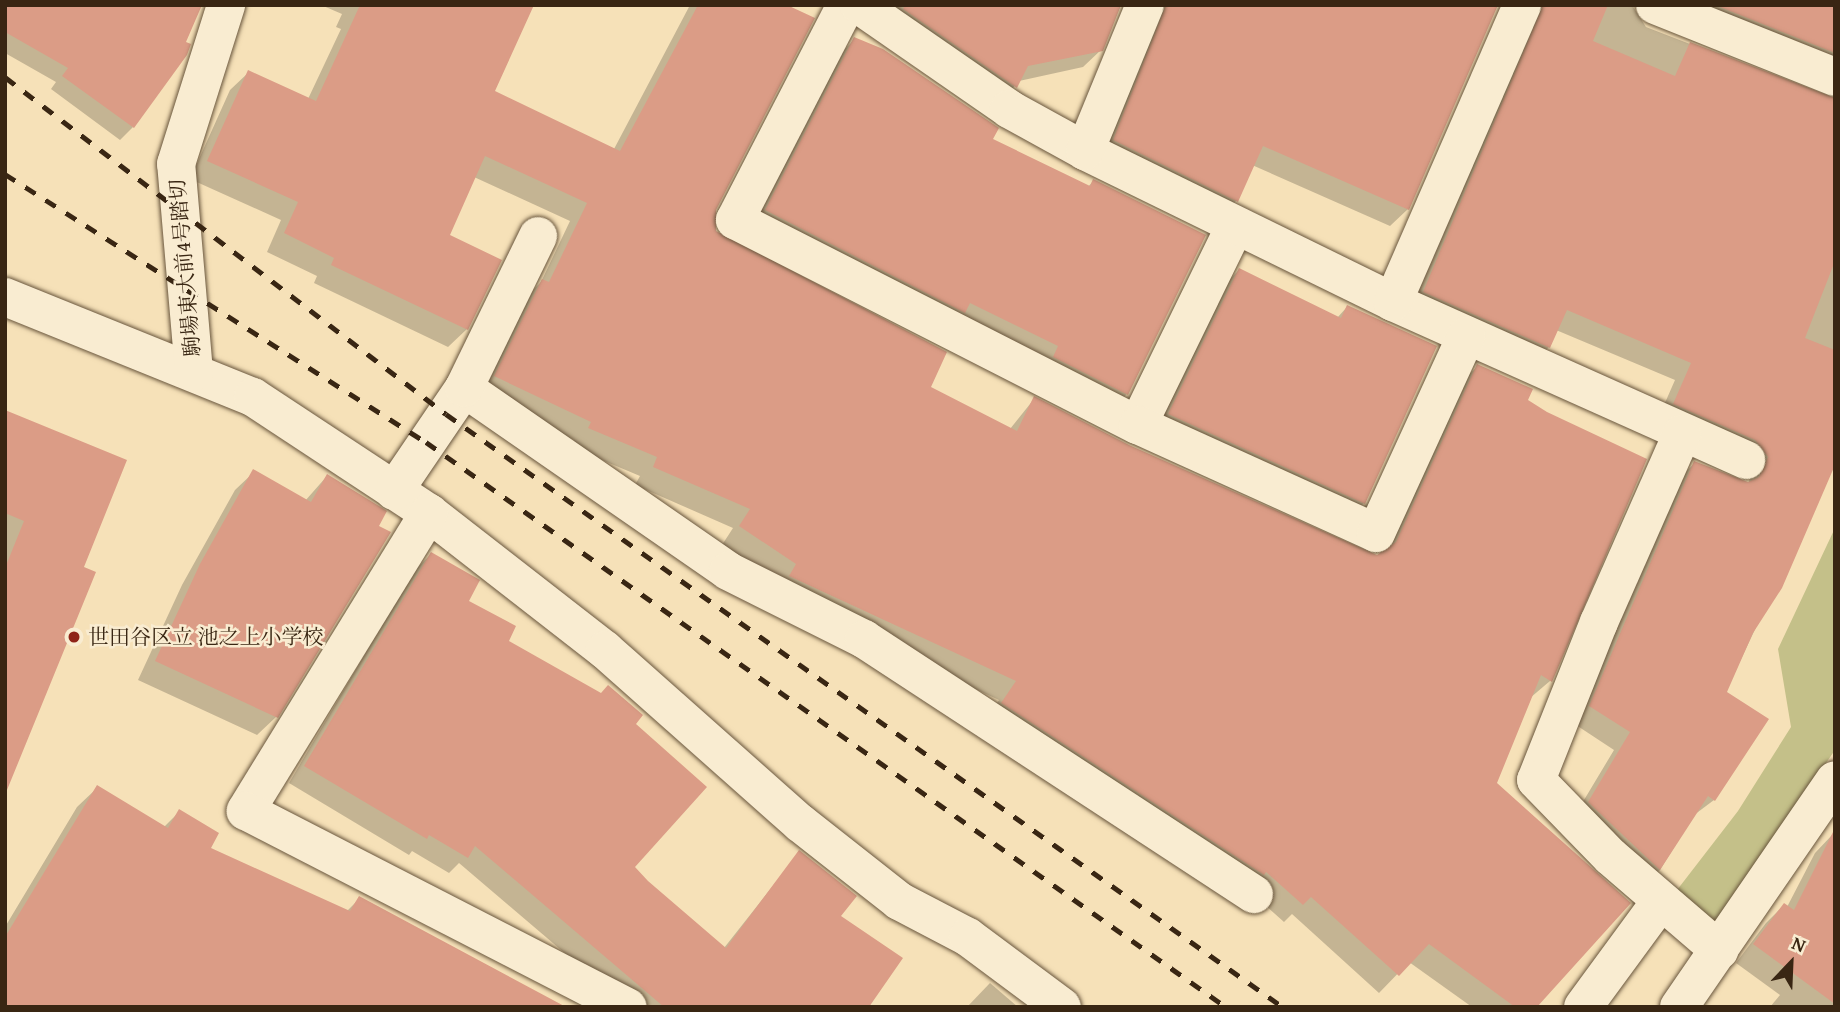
<!DOCTYPE html>
<meta charset="utf-8">
<style>
body{margin:0}
#map{position:relative;width:1840px;height:1012px;overflow:hidden;background:#f6e1b8;font-family:"Gentium Book Plus","Noto Serif JP",serif}
div>[style]{position:absolute}
.green>*{inset:0;background:#c4c089}
.shadow>*{inset:0;background:#0003}
.building>*{inset:0;background:#db9c86}
.roads{filter:drop-shadow(0 0 2px #68553c) drop-shadow(0 0 2px #68553c)}
.minor>*{height:38px;margin:-19px;padding:0 19px;transform-origin:19px;border-radius:19px;background:#f9ecd1}
.rail>*{height:5px;margin-top:-2.5px;transform-origin:0;background:repeating-linear-gradient(90deg,#392613 0 12px,transparent 0 24px)}
.dots>*{width:19px;height:19px;translate:-50% -50%;box-sizing:border-box;border:4px solid #f9ecd1;border-radius:50%}
span{translate:-50% -50%;white-space:nowrap;text-align:center;line-height:1.15;-webkit-text-stroke:5px #f9ecd1;paint-order:stroke}
.street-label{font-size:21px;color:#392613}
.poi-label{font-size:21px;color:#392613}
.left{translate:0 -50%;text-align:left}
.frame{position:absolute;inset:0;border:7px solid #392613;pointer-events:none}
.north{position:absolute;left:1756px;top:928px;width:70px;height:70px;-webkit-text-stroke:5px #f9ecd1;paint-order:stroke;rotate:23deg;font-size:19px;font-weight:700;line-height:28px;text-align:center;color:#392613}
.north::after{content:'';display:block;margin:auto;width:24px;height:32px;background:#392613;clip-path:polygon(50% 0,100% 100%,50% 72%,0 100%)}
</style>
<div id="map">
<div class="green">
<i style="clip-path:polygon(1835px 528px,1835px 750px,1714px 925px,1667px 903px,1738px 811px,1791px 727px,1778px 649px)"></i>
</div>
<div class="shadow">
<i style="clip-path:polygon(5px 5px,133px 127px,120px 140px,51px 89px,56px 82px,5px 53px)"></i>
<i style="clip-path:polygon(321px 5px,532px 5px,493px 92px,614px 149px,690px 5px,783px 5px,714px 210px,715px 232px,929px 387px,1010px 429px,1034px 399px,1128px 446px,1378px 557px,1459px 384px,1478px 366px,1526px 401px,1550px 681px,1530px 698px,1486px 779px,1535px 1007px,1472px 1007px,1409px 962px,1379px 993px,1292px 914px,1284px 922px,1247px 889px,984px 722px,999px 700px,772px 595px,722px 545px,733px 528px,635px 485px,640px 476px,571px 447px,574px 440px,477px 395px,524px 299px,541px 282px,570px 221px,474px 177px,448px 236px,467px 329px,448px 347px,314px 283px,317px 276px,267px 252px,281px 220px,190px 179px,230px 90px,249px 72px,308px 99px,341px 29px,336px 27px,342px 14px)"></i>
<i style="clip-path:polygon(897px 5px,1121px 5px,1101px 50px,1083px 67px,1019px 81px,999px 104px,887px 27px)"></i>
<i style="clip-path:polygon(1139px 5px,1496px 5px,1408px 209px,1390px 226px,1252px 165px,1236px 201px,1219px 218px,1097px 158px)"></i>
<i style="clip-path:polygon(1515px 5px,1632px 5px,1646px 27px,1835px 100px,1835px 460px,1725px 693px,1714px 800px,1694px 815px,1660px 870px,1643px 887px,1572px 820px,1614px 750px,1573px 723px,1677px 480px,1695px 463px,1748px 484px,1751px 475px,1657px 421px,1675px 380px,1556px 330px,1549px 347px,1532px 365px,1407px 309px)"></i>
<i style="clip-path:polygon(1655px 5px,1835px 5px,1835px 84px)"></i>
<i style="clip-path:polygon(855px 39px,991px 140px,1088px 187px,1093px 181px,1204px 236px,1127px 394px,1109px 412px,748px 229px,837px 57px)"></i>
<i style="clip-path:polygon(1239px 270px,1337px 318px,1347px 307px,1364px 503px,1345px 522px,1150px 433px,1220px 289px)"></i>
<i style="clip-path:polygon(5px 412px,81px 568px,94px 573px,5px 788px)"></i>
<i style="clip-path:polygon(254px 472px,305px 501px,327px 476px,276px 717px,257px 735px,138px 680px,182px 585px,235px 490px)"></i>
<i style="clip-path:polygon(431px 554px,466px 602px,506px 641px,634px 724px,632px 867px,647px 883px,724px 948px,799px 853px,839px 916px,867px 1007px,628px 1007px,459px 863px,449px 873px,412px 851px,409px 855px,289px 783px,414px 571px)"></i>
<i style="clip-path:polygon(97px 788px,164px 827px,180px 811px,208px 849px,347px 911px,360px 898px,560px 1007px,5px 1007px,5px 927px,77px 807px)"></i>
<i style="clip-path:polygon(1833px 834px,1835px 1007px,1770px 1007px,1780px 995px,1736px 963px,1766px 923px,1784px 905px,1787px 907px,1815px 853px)"></i>
<i style="clip-path:polygon(990px 983px,1018px 1007px,967px 1007px)"></i>
</div>
<div class="building">
<i style="clip-path:polygon(5px 5px,202px 5px,186px 42px,191px 44px,187px 55px,134px 128px,62px 76px,68px 68px,5px 32px)"></i>
<i style="clip-path:polygon(360px 5px,534px 5px,495px 91px,620px 151px,698px 5px,787px 5px,815px 18px,716px 210px,716px 231px,947px 352px,931px 387px,1017px 431px,1034px 396px,1129px 445px,1377px 555px,1396px 542px,1477px 364px,1533px 389px,1528px 400px,1547px 412px,1647px 459px,1552px 682px,1541px 675px,1497px 783px,1631px 903px,1537px 1007px,1515px 1007px,1429px 944px,1399px 976px,1311px 897px,1303px 905px,1266px 872px,1264px 875px,1001px 703px,1016px 681px,789px 576px,796px 564px,739px 526px,750px 509px,653px 467px,657px 457px,588px 428px,591px 422px,494px 376px,542px 279px,549px 282px,587px 203px,485px 156px,450px 235px,502px 260px,468px 330px,331px 265px,334px 258px,284px 233px,298px 202px,207px 161px,248px 70px,316px 101px)"></i>
<i style="clip-path:polygon(905px 5px,1121px 5px,1103px 51px,1028px 66px,1017px 88px,903px 9px)"></i>
<i style="clip-path:polygon(1166px 5px,1498px 5px,1409px 210px,1263px 146px,1238px 202px,1113px 140px)"></i>
<i style="clip-path:polygon(1543px 5px,1608px 5px,1593px 41px,1675px 76px,1690px 42px,1835px 98px,1835px 261px,1805px 338px,1835px 350px,1835px 465px,1782px 588px,1753px 633px,1727px 692px,1769px 719px,1715px 801px,1708px 796px,1660px 870px,1588px 802px,1630px 732px,1589px 706px,1694px 461px,1748px 482px,1759px 477px,1768px 457px,1755px 440px,1673px 404px,1691px 363px,1567px 310px,1550px 348px,1423px 292px)"></i>
<i style="clip-path:polygon(1715px 5px,1835px 5px,1835px 53px)"></i>
<i style="clip-path:polygon(854px 37px,883px 49px,999px 128px,993px 139px,1090px 186px,1093px 179px,1206px 235px,1128px 395px,1053px 357px,1058px 346px,970px 303px,965px 313px,765px 210px)"></i>
<i style="clip-path:polygon(1239px 268px,1341px 318px,1347px 305px,1437px 346px,1365px 504px,1168px 414px)"></i>
<i style="clip-path:polygon(5px 410px,127px 460px,84px 567px,96px 572px,7px 790px,5px 568px,24px 521px,5px 513px)"></i>
<i style="clip-path:polygon(253px 469px,311px 502px,327px 474px,387px 511px,379px 526px,391px 532px,278px 718px,155px 661px,200px 564px)"></i>
<i style="clip-path:polygon(431px 552px,480px 580px,469px 601px,516px 626px,509px 641px,601px 693px,608px 685px,643px 715px,636px 724px,707px 787px,635px 867px,648px 881px,726px 948px,799px 850px,857px 896px,841px 916px,903px 958px,869px 1007px,664px 1007px,475px 846px,468px 858px,429px 835px,427px 839px,304px 766px)"></i>
<i style="clip-path:polygon(97px 785px,168px 828px,179px 809px,219px 833px,211px 848px,350px 911px,359px 896px,566px 1007px,5px 1007px,5px 937px)"></i>
<i style="clip-path:polygon(1835px 828px,1835px 1004px,1753px 944px,1784px 903px,1794px 910px)"></i>
</div>
<div class="roads">
<div class="minor">
<i style="left:846px;top:5px;width:242px;rotate:117.3deg"></i>
<i style="left:735px;top:220px;width:452px;rotate:27deg"></i>
<i style="left:1138px;top:425px;width:221px;rotate:-64deg"></i>
<i style="left:859px;top:5px;width:183px;rotate:34.7deg"></i>
<i style="left:1009px;top:109px;width:87px;rotate:28.9deg"></i>
<i style="left:1085px;top:151px;width:343px;rotate:26.1deg"></i>
<i style="left:1393px;top:302px;width:387px;rotate:24.1deg"></i>
<i style="left:1655px;top:5px;width:194px;rotate:21.8deg"></i>
<i style="left:1085px;top:151px;width:158px;rotate:-67.7deg"></i>
<i style="left:5px;top:297px;width:267px;rotate:22deg"></i>
<i style="left:253px;top:397px;width:211px;rotate:33.4deg"></i>
<i style="left:429px;top:513px;width:223px;rotate:37.9deg"></i>
<i style="left:605px;top:650px;width:261px;rotate:41.6deg"></i>
<i style="left:800px;top:823px;width:126px;rotate:38.2deg"></i>
<i style="left:899px;top:901px;width:78px;rotate:27.6deg"></i>
<i style="left:968px;top:937px;width:117px;rotate:36.7deg"></i>
<i style="left:1393px;top:302px;width:324px;rotate:-66.5deg"></i>
<i style="left:194px;top:372px;width:209px;rotate:-94.9deg"></i>
<i style="left:176px;top:164px;width:167px;rotate:-72.5deg"></i>
<i style="left:464px;top:388px;width:321px;rotate:34.7deg"></i>
<i style="left:728px;top:571px;width:152px;rotate:26.6deg"></i>
<i style="left:864px;top:639px;width:466px;rotate:33.2deg"></i>
<i style="left:1138px;top:425px;width:261px;rotate:24.4deg"></i>
<i style="left:1376px;top:533px;width:217px;rotate:-65.4deg"></i>
<i style="left:1682px;top:434px;width:206px;rotate:113.8deg"></i>
<i style="left:1599px;top:622px;width:170px;rotate:111.7deg"></i>
<i style="left:1536px;top:780px;width:107px;rotate:45.8deg"></i>
<i style="left:1611px;top:857px;width:143px;rotate:40.7deg"></i>
<i style="left:394px;top:491px;width:125px;rotate:-55.8deg"></i>
<i style="left:464px;top:388px;width:169px;rotate:-64deg"></i>
<i style="left:429px;top:513px;width:350px;rotate:121.6deg"></i>
<i style="left:246px;top:811px;width:429px;rotate:27.2deg"></i>
<i style="left:1583px;top:1007px;width:132px;rotate:-53.7deg"></i>
<i style="left:1679px;top:1007px;width:275px;rotate:-55.5deg"></i>
</div>
</div>
<div class="rail">
<i style="left:5px;top:77px;width:555px;rotate:37.39deg"></i>
<i style="left:446px;top:414px;width:1026px;rotate:35.32deg"></i>
<i style="left:5px;top:174px;width:499px;rotate:32.5deg"></i>
<i style="left:426px;top:442px;width:979px;rotate:35.23deg"></i>
</div>
<div class="dots">
<i style="left:74px;top:637px;background:#8f2418"></i>
</div>
<div class="street-label">
<span style="left:185px;top:268px;rotate:-95deg">駒場東大前4号踏切</span>
</div>
<div class="poi-label">
<span class="left" style="left:88px;top:637px">世田谷区立 池之上小学校</span>
</div>
<div class="frame"></div>
<div class="north">N</div>
</div>
